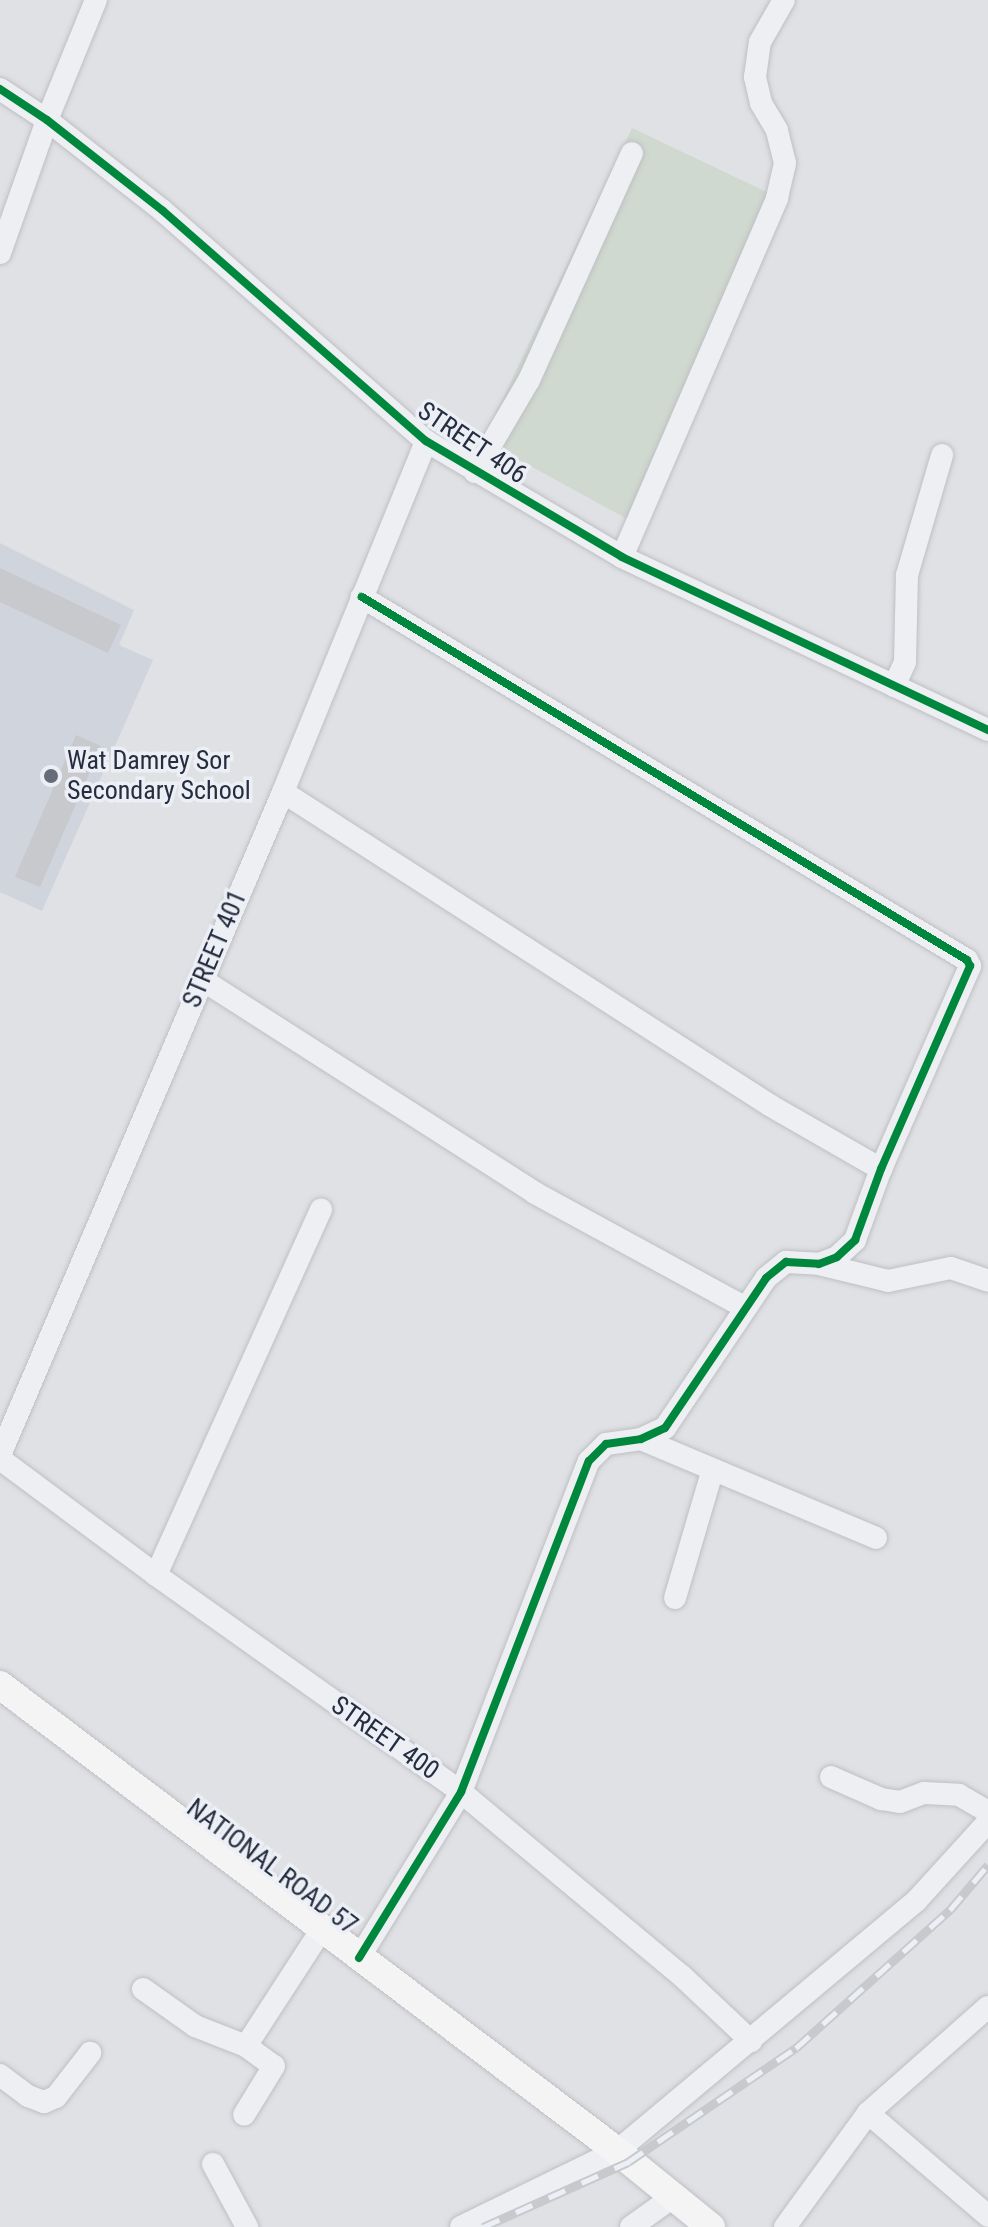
<!DOCTYPE html>
<style>
body{margin:0}
#map{position:relative;width:988px;height:2227px;overflow:hidden;background:#e0e1e5;font-family:"Roboto Condensed",sans-serif}
div>[style]{position:absolute}
.built>*{inset:0;background:#d0d4dc}
.green>*{inset:0;background:#cfd9cf}
.building>*{inset:0;background:#c8c9cd}
.roads{filter:drop-shadow(0 0 2px #bebfc3) drop-shadow(0 0 2px #bebfc3)}
.minor>*{height:22px;margin:-11px;padding:0 11px;transform-origin:11px;border-radius:11px;background:#eeeff2}
.major>*{height:28px;margin:-14px;padding:0 14px;transform-origin:14px;border-radius:14px;background:#f4f4f5}
.rail>*{height:9px;margin-top:-4.5px;transform-origin:0;background:repeating-linear-gradient(90deg,#eceff5 0 18px,#c7c9cd 0 36px);box-sizing:border-box;border-block:2px solid #c7c9cd}
.cycleway>*{height:8px;margin:-4px;padding:0 4px;transform-origin:4px;border-radius:4px;background:#00873e}
.dots>*{width:22px;height:22px;translate:-50% -50%;box-sizing:border-box;border:4px solid #eceff5;border-radius:50%}
span{translate:-50% -50%;white-space:nowrap;text-align:center;line-height:1.15;-webkit-text-stroke:7px #eceff5;paint-order:stroke}
.street-label{font-size:26px;color:#252d3f}
.poi-label{font-size:26px;color:#252d3f}
.left{translate:0 -50%;text-align:left}
</style>
<div id="map">
<div class="built">
<i style="clip-path:polygon(0 543px,134px 610px,119px 645px,153px 660px,42px 911px,0 892px)"></i>
</div>
<div class="green">
<i style="clip-path:polygon(632px 128px,773px 195px,629px 520px,483px 440px)"></i>
</div>
<div class="building">
<i style="clip-path:polygon(0 568px,121px 625px,108px 653px,0 602px)"></i>
<i style="clip-path:polygon(76px 735px,101px 746px,40px 887px,15px 877px)"></i>
</div>
<div class="roads">
<div class="minor">
<i style="left:0;top:89px;width:56px;rotate:33.4deg"></i>
<i style="left:47px;top:120px;width:147px;rotate:38.1deg"></i>
<i style="left:163px;top:211px;width:349px;rotate:41.2deg"></i>
<i style="left:426px;top:441px;width:228px;rotate:30.6deg"></i>
<i style="left:622px;top:557px;width:405px;rotate:25.3deg"></i>
<i style="left:0;top:253px;width:141px;rotate:-70.5deg"></i>
<i style="left:47px;top:120px;width:130px;rotate:-67.8deg"></i>
<i style="left:475px;top:472px;width:107px;rotate:-59.6deg"></i>
<i style="left:529px;top:380px;width:249px;rotate:-65.6deg"></i>
<i style="left:622px;top:557px;width:391px;rotate:-66.6deg"></i>
<i style="left:777px;top:198px;width:36px;rotate:-77deg"></i>
<i style="left:785px;top:163px;width:34px;rotate:-104deg"></i>
<i style="left:777px;top:130px;width:31px;rotate:-121deg"></i>
<i style="left:761px;top:103px;width:27px;rotate:-103deg"></i>
<i style="left:755px;top:77px;width:35px;rotate:-82deg"></i>
<i style="left:760px;top:42px;width:48px;rotate:-60.3deg"></i>
<i style="left:894px;top:686px;width:26px;rotate:-65deg"></i>
<i style="left:905px;top:662px;width:87px;rotate:-88.7deg"></i>
<i style="left:907px;top:575px;width:125px;rotate:-73.7deg"></i>
<i style="left:283px;top:792px;width:580px;rotate:32.76deg"></i>
<i style="left:771px;top:1106px;width:127px;rotate:29.8deg"></i>
<i style="left:201px;top:979px;width:397px;rotate:32.6deg"></i>
<i style="left:535px;top:1193px;width:240px;rotate:28.6deg"></i>
<i style="left:819px;top:1264px;width:71px;rotate:13.8deg"></i>
<i style="left:888px;top:1281px;width:64px;rotate:-11.7deg"></i>
<i style="left:951px;top:1268px;width:39px;rotate:19deg"></i>
<i style="left:641px;top:1439px;width:255px;rotate:22.8deg"></i>
<i style="left:0;top:1455px;width:721px;rotate:-66.88deg"></i>
<i style="left:283px;top:792px;width:379px;rotate:-67.8deg"></i>
<i style="left:0;top:1459px;width:194px;rotate:36.6deg"></i>
<i style="left:156px;top:1575px;width:374px;rotate:35.4deg"></i>
<i style="left:461px;top:1792px;width:288px;rotate:39.8deg"></i>
<i style="left:682px;top:1976px;width:95px;rotate:43.3deg"></i>
<i style="left:156px;top:1575px;width:401px;rotate:-65.7deg"></i>
<i style="left:675px;top:1598px;width:134px;rotate:-73.6deg"></i>
<i style="left:831px;top:1777px;width:55px;rotate:23.7deg"></i>
<i style="left:881px;top:1799px;width:19px;rotate:9deg"></i>
<i style="left:900px;top:1802px;width:26px;rotate:-21deg"></i>
<i style="left:924px;top:1793px;width:35px;rotate:3deg"></i>
<i style="left:959px;top:1795px;width:34px;rotate:30deg"></i>
<i style="left:359px;top:1958px;width:195px;rotate:-58.4deg"></i>
<i style="left:461px;top:1792px;width:355px;rotate:-68.9deg"></i>
<i style="left:589px;top:1461px;width:24px;rotate:-45deg"></i>
<i style="left:606px;top:1444px;width:35px;rotate:-8deg"></i>
<i style="left:641px;top:1439px;width:26px;rotate:-25deg"></i>
<i style="left:665px;top:1428px;width:181px;rotate:-56deg"></i>
<i style="left:766px;top:1278px;width:26px;rotate:-39deg"></i>
<i style="left:786px;top:1262px;width:33px;rotate:3deg"></i>
<i style="left:819px;top:1264px;width:19px;rotate:-21deg"></i>
<i style="left:837px;top:1257px;width:25px;rotate:-43deg"></i>
<i style="left:855px;top:1240px;width:76px;rotate:-69.9deg"></i>
<i style="left:881px;top:1169px;width:222px;rotate:-66.3deg"></i>
<i style="left:970px;top:966px;width:7px;rotate:-117deg"></i>
<i style="left:967px;top:960px;width:706px;rotate:-149.04deg"></i>
<i style="left:143px;top:1989px;width:64px;rotate:35.4deg"></i>
<i style="left:195px;top:2026px;width:55px;rotate:21.4deg"></i>
<i style="left:246px;top:2046px;width:34px;rotate:36deg"></i>
<i style="left:274px;top:2066px;width:57px;rotate:121.5deg"></i>
<i style="left:246px;top:2046px;width:140px;rotate:-57deg"></i>
<i style="left:0;top:2075px;width:35px;rotate:37deg"></i>
<i style="left:28px;top:2096px;width:17px;rotate:21deg"></i>
<i style="left:44px;top:2102px;width:13px;rotate:-23deg"></i>
<i style="left:56px;top:2097px;width:56px;rotate:-52.3deg"></i>
<i style="left:868px;top:2113px;width:158px;rotate:40.6deg"></i>
<i style="left:213px;top:2164px;width:72px;rotate:61.6deg"></i>
<i style="left:461px;top:2227px;width:174px;rotate:-26deg"></i>
<i style="left:617px;top:2151px;width:391px;rotate:-39.9deg"></i>
<i style="left:917px;top:1900px;width:105px;rotate:-47.7deg"></i>
<i style="left:631px;top:2227px;width:52px;rotate:-35.5deg"></i>
<i style="left:785px;top:2227px;width:141px;rotate:-53.9deg"></i>
<i style="left:868px;top:2113px;width:160px;rotate:-41.5deg"></i>
</div>
<div class="major">
<i style="left:0;top:1685px;width:773px;rotate:37.06deg"></i>
<i style="left:617px;top:2151px;width:121px;rotate:39deg"></i>
</div>
</div>
<div class="rail">
<i style="left:483px;top:2227px;width:159px;rotate:-24.1deg"></i>
<i style="left:628px;top:2162px;width:203px;rotate:-34.2deg"></i>
<i style="left:796px;top:2048px;width:207px;rotate:-41.9deg"></i>
<i style="left:950px;top:1910px;width:59px;rotate:-49.8deg"></i>
</div>
<div class="cycleway">
<i style="left:0;top:89px;width:56px;rotate:33.4deg"></i>
<i style="left:47px;top:120px;width:147px;rotate:38.1deg"></i>
<i style="left:163px;top:211px;width:349px;rotate:41.2deg"></i>
<i style="left:426px;top:441px;width:228px;rotate:30.6deg"></i>
<i style="left:622px;top:557px;width:405px;rotate:25.3deg"></i>
<i style="left:359px;top:1958px;width:195px;rotate:-58.4deg"></i>
<i style="left:461px;top:1792px;width:355px;rotate:-68.9deg"></i>
<i style="left:589px;top:1461px;width:24px;rotate:-45deg"></i>
<i style="left:606px;top:1444px;width:35px;rotate:-8deg"></i>
<i style="left:641px;top:1439px;width:26px;rotate:-25deg"></i>
<i style="left:665px;top:1428px;width:181px;rotate:-56deg"></i>
<i style="left:766px;top:1278px;width:26px;rotate:-39deg"></i>
<i style="left:786px;top:1262px;width:33px;rotate:3deg"></i>
<i style="left:819px;top:1264px;width:19px;rotate:-21deg"></i>
<i style="left:837px;top:1257px;width:25px;rotate:-43deg"></i>
<i style="left:855px;top:1240px;width:76px;rotate:-69.9deg"></i>
<i style="left:881px;top:1169px;width:222px;rotate:-66.3deg"></i>
<i style="left:970px;top:966px;width:7px;rotate:-117deg"></i>
<i style="left:967px;top:960px;width:706px;rotate:-149.04deg"></i>
</div>
<div class="dots">
<i style="left:51px;top:776px;background:#666c79"></i>
</div>
<div class="street-label">
<span style="left:472px;top:443px;rotate:34deg">STREET 406</span>
<span style="left:215px;top:949px;rotate:-67deg">STREET 401</span>
<span style="left:385px;top:1738px;rotate:35deg">STREET 400</span>
<span style="left:272px;top:1867px;rotate:37deg">NATIONAL ROAD 57</span>
</div>
<div class="poi-label">
<span class="left" style="left:67px;top:776px">Wat Damrey Sor<br>Secondary School</span>
</div>
</div>
